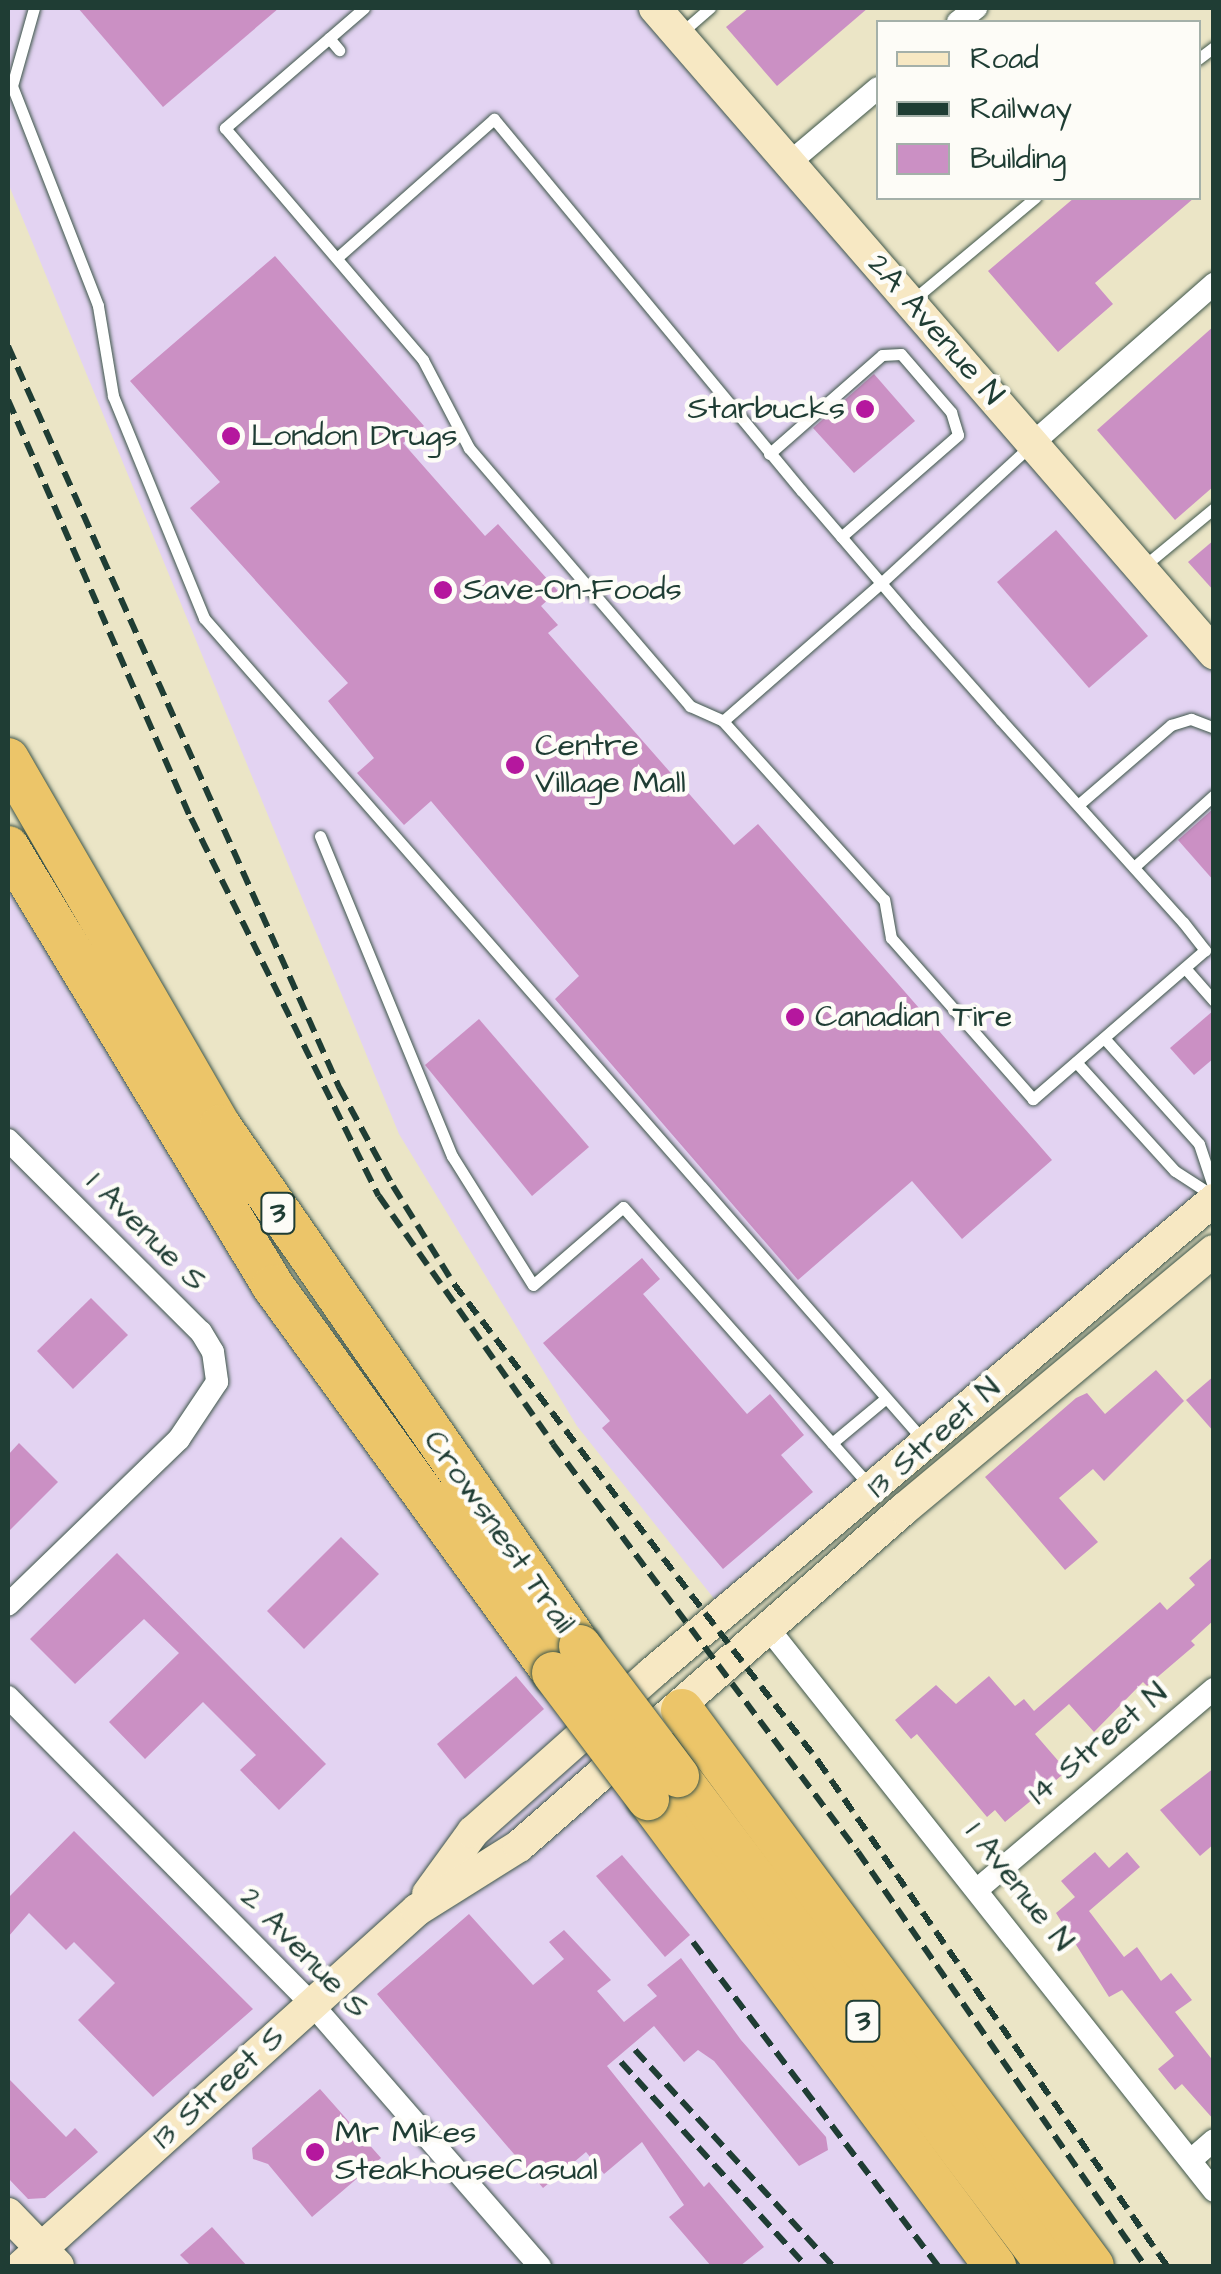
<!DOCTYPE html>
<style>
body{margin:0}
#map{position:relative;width:1221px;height:2274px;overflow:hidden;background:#ebe5c6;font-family:"Architects Daughter",sans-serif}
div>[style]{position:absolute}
.built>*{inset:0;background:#e3d3f2}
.building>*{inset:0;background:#cb90c4}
.roads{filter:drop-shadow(0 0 2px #3e564a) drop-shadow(0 0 2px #3e564a)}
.lane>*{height:11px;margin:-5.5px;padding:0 5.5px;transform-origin:5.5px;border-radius:5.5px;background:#fff}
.street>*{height:22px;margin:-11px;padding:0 11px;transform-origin:11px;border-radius:11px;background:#fff}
.secondary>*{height:32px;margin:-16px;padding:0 16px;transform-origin:16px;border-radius:16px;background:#f7e8c3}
.highway>*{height:42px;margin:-21px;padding:0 21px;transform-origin:21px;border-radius:21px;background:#ecc569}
.rail>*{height:6px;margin-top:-3px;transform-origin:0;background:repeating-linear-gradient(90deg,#1f3d34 0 15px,transparent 0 23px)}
.bridges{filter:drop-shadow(0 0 2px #3e564a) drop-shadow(0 0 2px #3e564a)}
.highway-bridge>*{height:42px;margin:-21px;padding:0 21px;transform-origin:21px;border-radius:21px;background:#ecc569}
.dots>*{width:28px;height:28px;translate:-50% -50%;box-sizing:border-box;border:5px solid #fdfcf7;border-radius:50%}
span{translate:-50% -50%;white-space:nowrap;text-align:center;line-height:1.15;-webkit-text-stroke:9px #fdfcf7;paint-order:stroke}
.shield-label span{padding:2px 8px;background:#fdfcf7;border:2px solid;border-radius:8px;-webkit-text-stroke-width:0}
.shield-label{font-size:30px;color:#1f3d34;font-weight:700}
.street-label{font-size:32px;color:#1f3d34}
.poi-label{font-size:32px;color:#1f3d34}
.right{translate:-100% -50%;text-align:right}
.left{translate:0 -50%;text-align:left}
.frame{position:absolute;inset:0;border:10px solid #1f3d34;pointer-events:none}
.legend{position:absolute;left:876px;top:20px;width:325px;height:180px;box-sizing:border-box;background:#fdfcf7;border:2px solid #a4b0a9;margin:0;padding:12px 18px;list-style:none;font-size:30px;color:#1f3d34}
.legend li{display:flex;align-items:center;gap:20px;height:50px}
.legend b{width:50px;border:2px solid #a4b0a9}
</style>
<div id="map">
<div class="built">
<i style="clip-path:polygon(8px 8px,655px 8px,1213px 653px,1213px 1195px,727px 1615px,577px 1426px,399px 1134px,8px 183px)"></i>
<i style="clip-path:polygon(8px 876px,981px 2266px,8px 2266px)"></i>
</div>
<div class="building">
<i style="clip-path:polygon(78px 8px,279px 8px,163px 107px)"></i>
<i style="clip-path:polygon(749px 8px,868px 8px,777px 86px,726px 27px)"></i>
<i style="clip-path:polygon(1074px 198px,1194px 198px,1095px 283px,1113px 304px,1058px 352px,988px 271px)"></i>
<i style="clip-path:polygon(275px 256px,424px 426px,403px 443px,485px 536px,498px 524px,558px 591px,541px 606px,558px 625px,548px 633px,734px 845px,758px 824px,1052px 1160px,962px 1239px,912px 1181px,798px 1280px,555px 999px,579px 976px,431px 801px,404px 825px,357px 773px,374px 758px,328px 701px,348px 683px,190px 508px,220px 482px,130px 381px)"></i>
<i style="clip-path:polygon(1214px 326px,1214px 486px,1175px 520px,1097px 430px)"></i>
<i style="clip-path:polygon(874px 374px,915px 421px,854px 473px,813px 428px)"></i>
<i style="clip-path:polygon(1056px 530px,1148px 636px,1089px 688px,997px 582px)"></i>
<i style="clip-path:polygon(1214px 540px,1214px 591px,1188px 562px)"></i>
<i style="clip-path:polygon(1214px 808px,1214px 881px,1178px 840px)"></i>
<i style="clip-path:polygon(1214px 1010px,1214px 1058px,1194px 1075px,1170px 1048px)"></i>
<i style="clip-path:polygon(479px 1019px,589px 1147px,532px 1196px,425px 1065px)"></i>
<i style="clip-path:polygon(642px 1258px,660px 1279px,643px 1294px,747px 1414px,770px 1394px,804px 1435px,781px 1455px,813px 1492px,723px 1569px,602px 1428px,610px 1421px,543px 1343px)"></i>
<i style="clip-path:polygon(91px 1298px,128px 1335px,73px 1389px,37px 1351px)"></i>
<i style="clip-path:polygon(1156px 1370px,1184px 1401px,1104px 1481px,1093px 1469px,1059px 1498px,1098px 1542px,1065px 1570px,985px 1477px,1076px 1398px,1087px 1393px,1105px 1414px)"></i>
<i style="clip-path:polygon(1214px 1376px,1214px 1432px,1186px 1400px)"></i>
<i style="clip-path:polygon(19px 1443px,58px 1482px,8px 1532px,8px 1455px)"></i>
<i style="clip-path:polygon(341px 1537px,379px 1574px,304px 1649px,267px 1611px)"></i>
<i style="clip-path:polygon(117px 1553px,326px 1764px,279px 1810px,240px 1770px,256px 1755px,203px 1702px,145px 1759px,109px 1722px,179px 1653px,144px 1619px,75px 1684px,30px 1639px)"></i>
<i style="clip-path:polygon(1214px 1556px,1214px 1620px,1191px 1641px,1195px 1645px,1147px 1686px,1143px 1682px,1094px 1732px,1069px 1704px,1035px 1734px,1067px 1771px,1005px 1822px,995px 1810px,987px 1817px,917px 1734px,911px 1739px,895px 1720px,936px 1685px,956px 1704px,989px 1676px,1015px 1706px,1024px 1699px,1034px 1711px,1160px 1602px,1167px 1610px,1195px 1585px,1189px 1578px)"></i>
<i style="clip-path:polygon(516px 1676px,544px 1709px,465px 1779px,437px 1744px)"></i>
<i style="clip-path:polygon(1214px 1768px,1214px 1844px,1200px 1856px,1160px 1810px)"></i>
<i style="clip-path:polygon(74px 1831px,253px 2009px,153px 2097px,78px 2020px,115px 1983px,74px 1942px,66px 1950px,29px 1913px,8px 1937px,8px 1898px)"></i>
<i style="clip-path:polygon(1095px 1852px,1109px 1868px,1127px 1852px,1140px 1867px,1089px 1911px,1124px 1957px,1137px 1947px,1161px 1981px,1171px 1973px,1192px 2000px,1175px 2012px,1214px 2062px,1214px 2120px,1182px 2084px,1175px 2090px,1158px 2069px,1174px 2056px,1122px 1990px,1109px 1997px,1056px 1913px,1075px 1897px,1061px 1881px)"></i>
<i style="clip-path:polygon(622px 1855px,690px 1935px,665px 1957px,596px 1876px)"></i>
<i style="clip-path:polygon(469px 1914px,533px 1985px,564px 1959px,549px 1942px,564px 1930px,611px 1980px,597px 1991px,624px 2022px,657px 1996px,647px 1985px,681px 1958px,741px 2040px,826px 2137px,828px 2150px,799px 2166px,714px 2061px,698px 2050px,684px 2062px,654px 2026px,607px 2066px,704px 2187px,709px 2182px,764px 2247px,740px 2266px,711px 2266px,669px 2217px,684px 2205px,642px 2142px,604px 2174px,586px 2152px,543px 2188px,377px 1994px)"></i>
<i style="clip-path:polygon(8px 2078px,66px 2137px,75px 2128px,98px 2152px,45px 2198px,28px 2199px,8px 2178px)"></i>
<i style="clip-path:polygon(320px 2089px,381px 2158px,312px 2217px,268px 2164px,253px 2159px,252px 2148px)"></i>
<i style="clip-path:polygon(212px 2227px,247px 2266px,191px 2266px,180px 2255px)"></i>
</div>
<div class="roads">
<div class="lane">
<i style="left:34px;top:8px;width:81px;rotate:105.8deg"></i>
<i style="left:12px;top:86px;width:236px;rotate:68.6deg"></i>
<i style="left:98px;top:306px;width:91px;rotate:80.5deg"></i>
<i style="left:113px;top:396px;width:240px;rotate:67.7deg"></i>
<i style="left:204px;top:618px;width:1092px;rotate:48.82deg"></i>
<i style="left:364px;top:8px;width:184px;rotate:139.2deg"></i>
<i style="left:225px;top:128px;width:305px;rotate:49.5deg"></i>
<i style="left:423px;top:360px;width:99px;rotate:62.4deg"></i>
<i style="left:469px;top:448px;width:340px;rotate:49.4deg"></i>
<i style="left:690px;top:706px;width:36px;rotate:24deg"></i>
<i style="left:682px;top:32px;width:37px;rotate:-41deg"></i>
<i style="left:329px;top:38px;width:16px;rotate:50deg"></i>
<i style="left:1198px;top:59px;width:20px;rotate:-37deg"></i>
<i style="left:339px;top:256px;width:207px;rotate:-41.5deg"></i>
<i style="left:494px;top:119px;width:482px;rotate:50.4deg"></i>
<i style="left:801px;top:490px;width:123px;rotate:49.3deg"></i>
<i style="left:881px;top:583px;width:54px;rotate:49.5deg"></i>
<i style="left:916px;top:624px;width:127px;rotate:48.5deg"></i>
<i style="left:1000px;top:719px;width:273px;rotate:48deg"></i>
<i style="left:1183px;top:922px;width:36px;rotate:52deg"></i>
<i style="left:1205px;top:950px;width:228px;rotate:139.1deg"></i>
<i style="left:1033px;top:1099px;width:215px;rotate:-131.4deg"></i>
<i style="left:891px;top:938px;width:39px;rotate:-100deg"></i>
<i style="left:884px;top:900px;width:241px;rotate:-132deg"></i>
<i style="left:723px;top:721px;width:210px;rotate:-41.1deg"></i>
<i style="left:881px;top:583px;width:204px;rotate:-42.6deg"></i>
<i style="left:914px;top:299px;width:158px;rotate:-39.9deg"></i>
<i style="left:769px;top:454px;width:150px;rotate:-41.2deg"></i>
<i style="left:882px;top:355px;width:19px;rotate:-3deg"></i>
<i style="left:901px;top:354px;width:77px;rotate:49.2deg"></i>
<i style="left:951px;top:412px;width:24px;rotate:73deg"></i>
<i style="left:958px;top:435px;width:155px;rotate:138.9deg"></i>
<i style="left:1144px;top:566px;width:91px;rotate:-39.6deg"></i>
<i style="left:1078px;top:805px;width:123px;rotate:-40.7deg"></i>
<i style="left:1171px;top:725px;width:21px;rotate:-17deg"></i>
<i style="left:1191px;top:719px;width:25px;rotate:21deg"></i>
<i style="left:320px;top:836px;width:346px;rotate:67.6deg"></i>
<i style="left:452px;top:1156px;width:152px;rotate:57.9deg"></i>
<i style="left:533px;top:1285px;width:119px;rotate:-40.9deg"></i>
<i style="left:623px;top:1207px;width:315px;rotate:48.5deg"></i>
<i style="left:1134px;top:867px;width:108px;rotate:-42deg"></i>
<i style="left:1185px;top:968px;width:44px;rotate:48.7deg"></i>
<i style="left:1104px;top:1038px;width:142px;rotate:48.1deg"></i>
<i style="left:1199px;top:1144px;width:47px;rotate:71.6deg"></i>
<i style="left:1076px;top:1062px;width:147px;rotate:47.8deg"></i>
<i style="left:1175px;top:1171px;width:44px;rotate:33deg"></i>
<i style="left:869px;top:1485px;width:56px;rotate:-131.4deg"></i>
<i style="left:832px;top:1443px;width:70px;rotate:-39.8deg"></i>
</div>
<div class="street">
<i style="left:958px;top:22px;width:23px;rotate:-38deg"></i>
<i style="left:789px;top:163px;width:116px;rotate:-40.1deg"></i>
<i style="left:1034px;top:442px;width:240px;rotate:-41.3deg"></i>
<i style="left:8px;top:1140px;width:272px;rotate:44.9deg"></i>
<i style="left:201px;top:1332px;width:23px;rotate:59deg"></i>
<i style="left:213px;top:1352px;width:30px;rotate:82deg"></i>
<i style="left:217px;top:1382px;width:69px;rotate:123.7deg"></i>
<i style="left:179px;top:1439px;width:238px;rotate:135.9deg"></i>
<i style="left:768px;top:1628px;width:718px;rotate:51.61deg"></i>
<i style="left:8px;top:1697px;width:431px;rotate:45.3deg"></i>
<i style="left:311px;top:2003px;width:349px;rotate:49deg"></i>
<i style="left:979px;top:1888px;width:308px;rotate:-40.3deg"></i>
<i style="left:1191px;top:2160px;width:30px;rotate:-41deg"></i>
</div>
<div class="secondary">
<i style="left:655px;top:8px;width:854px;rotate:49.09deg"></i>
<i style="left:428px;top:1894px;width:77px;rotate:-54deg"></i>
<i style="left:473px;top:1832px;width:239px;rotate:-41.6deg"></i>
<i style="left:652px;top:1673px;width:735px;rotate:-40.09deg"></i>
<i style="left:8px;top:2214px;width:72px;rotate:46.1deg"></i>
<i style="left:22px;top:2266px;width:532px;rotate:-42.03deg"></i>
<i style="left:417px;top:1910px;width:120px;rotate:-32.1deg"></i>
<i style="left:519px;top:1846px;width:512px;rotate:-41.2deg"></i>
<i style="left:904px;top:1509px;width:403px;rotate:-39.8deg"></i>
</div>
<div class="highway">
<i style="left:8px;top:759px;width:424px;rotate:60deg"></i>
<i style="left:220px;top:1126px;width:632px;rotate:55.3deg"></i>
<i style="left:8px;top:847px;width:513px;rotate:58.88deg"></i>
<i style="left:273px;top:1286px;width:478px;rotate:54.1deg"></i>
<i style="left:682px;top:1710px;width:691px;rotate:53.53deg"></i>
<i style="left:678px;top:1776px;width:614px;rotate:52.94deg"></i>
<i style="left:648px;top:1799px;width:582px;rotate:53.39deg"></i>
</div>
</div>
<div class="rail">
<i style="left:8px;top:346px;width:812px;rotate:65.93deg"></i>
<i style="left:339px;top:1087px;width:113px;rotate:61.4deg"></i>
<i style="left:393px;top:1186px;width:115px;rotate:58.1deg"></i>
<i style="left:454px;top:1284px;width:600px;rotate:52.65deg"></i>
<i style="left:818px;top:1761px;width:614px;rotate:55.35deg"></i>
<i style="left:8px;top:400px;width:456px;rotate:66.4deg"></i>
<i style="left:191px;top:818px;width:422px;rotate:63.6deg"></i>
<i style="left:379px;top:1196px;width:303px;rotate:54.9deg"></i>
<i style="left:553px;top:1444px;width:509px;rotate:53.22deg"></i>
<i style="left:858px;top:1852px;width:504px;rotate:55.27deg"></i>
<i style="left:693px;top:1942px;width:406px;rotate:52.9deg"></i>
<i style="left:635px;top:2050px;width:293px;rotate:47.5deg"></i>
<i style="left:621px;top:2062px;width:275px;rotate:47.8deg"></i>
</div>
<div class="bridges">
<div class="highway-bridge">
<i style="left:580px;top:1646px;width:163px;rotate:53deg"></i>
<i style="left:553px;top:1673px;width:158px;rotate:53deg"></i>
</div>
</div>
<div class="dots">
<i style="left:865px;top:409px;background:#b5179e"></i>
<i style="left:231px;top:436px;background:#b5179e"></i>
<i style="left:443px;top:590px;background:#b5179e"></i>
<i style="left:515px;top:765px;background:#b5179e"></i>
<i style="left:795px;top:1017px;background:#b5179e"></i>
<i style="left:315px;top:2152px;background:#b5179e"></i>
</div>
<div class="shield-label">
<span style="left:278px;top:1213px">3</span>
<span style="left:863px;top:2021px">3</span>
</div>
<div class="street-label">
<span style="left:935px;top:330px;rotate:49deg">2A Avenue N</span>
<span style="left:146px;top:1232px;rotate:45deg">1 Avenue S</span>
<span style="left:934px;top:1438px;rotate:-41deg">13 Street N</span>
<span style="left:499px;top:1532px;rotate:55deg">Crowsnest Trail</span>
<span style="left:1098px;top:1744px;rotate:-40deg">14 Street N</span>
<span style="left:1019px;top:1887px;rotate:52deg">1 Avenue N</span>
<span style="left:304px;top:1953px;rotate:46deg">2 Avenue S</span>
<span style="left:219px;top:2088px;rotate:-42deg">13 Street S</span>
</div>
<div class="poi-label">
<span class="right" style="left:845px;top:409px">Starbucks</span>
<span class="left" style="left:251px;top:436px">London Drugs</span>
<span class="left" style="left:463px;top:590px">Save-On-Foods</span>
<span class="left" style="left:535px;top:765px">Centre<br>Village Mall</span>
<span class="left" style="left:815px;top:1017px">Canadian Tire</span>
<span class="left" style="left:335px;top:2152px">Mr Mikes<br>SteakhouseCasual</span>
</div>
<div class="frame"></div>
<ul class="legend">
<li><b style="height:12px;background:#f7e8c3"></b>Road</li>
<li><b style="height:12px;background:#1f3d34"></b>Railway</li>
<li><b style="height:28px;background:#cb90c4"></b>Building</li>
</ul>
</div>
